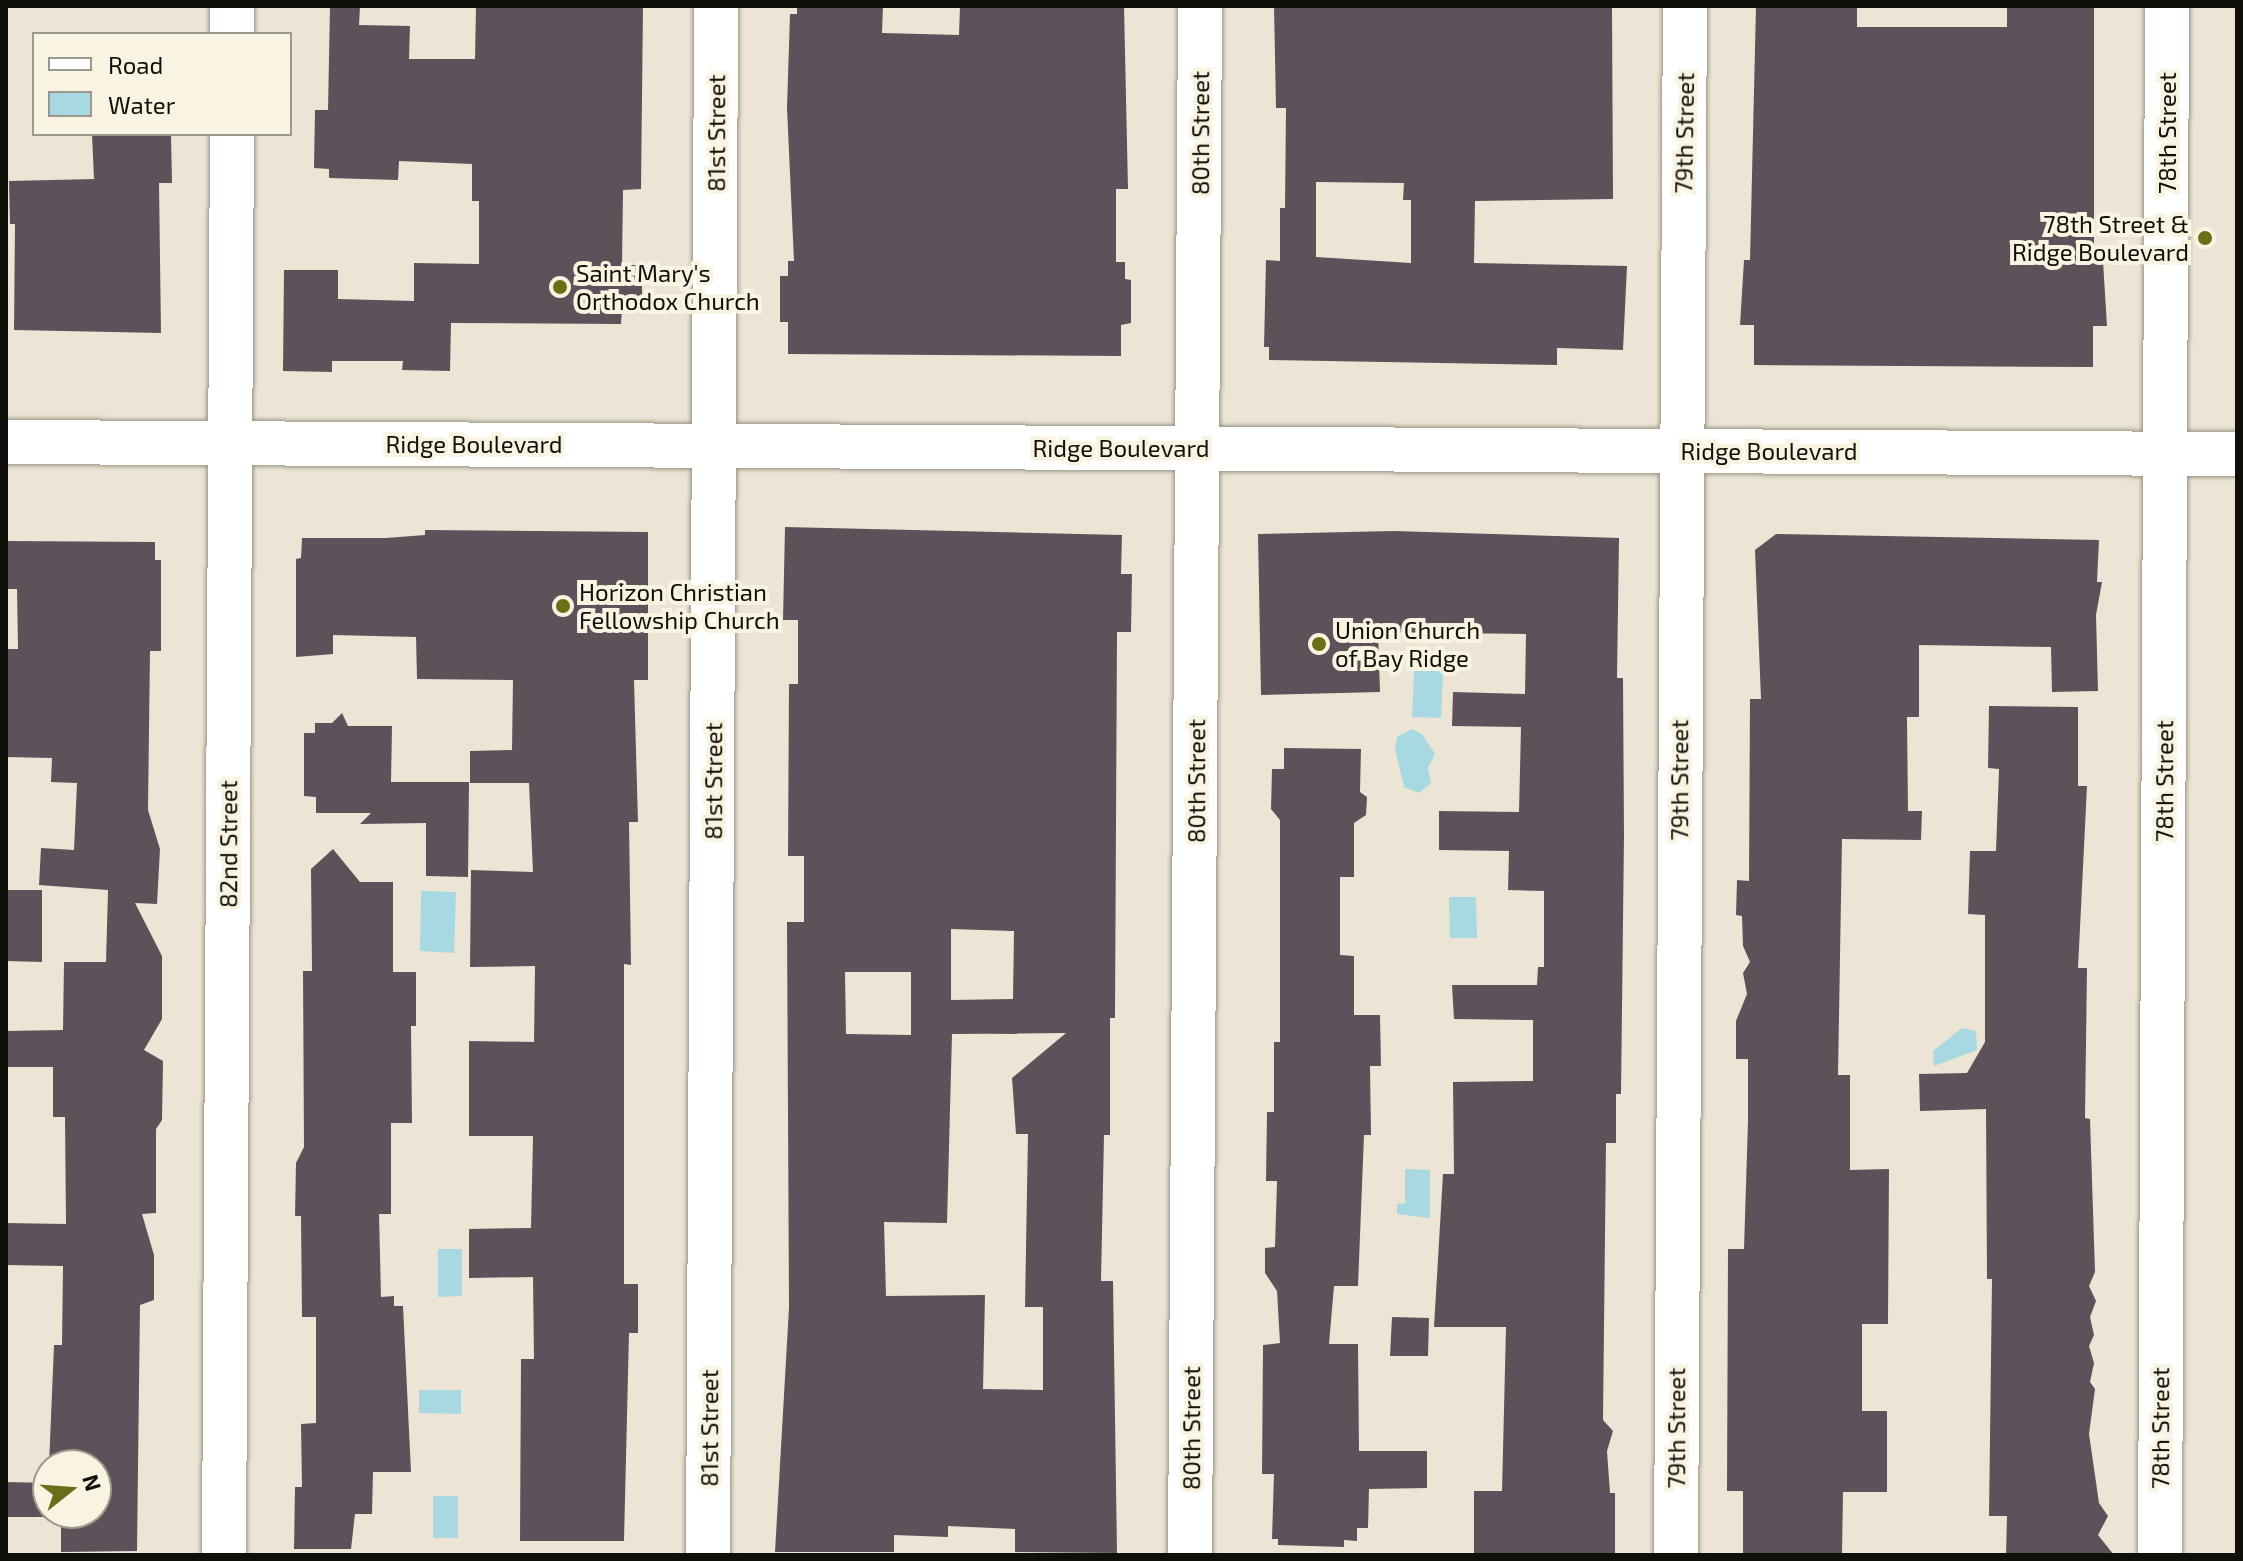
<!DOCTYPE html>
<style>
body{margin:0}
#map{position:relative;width:2243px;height:1561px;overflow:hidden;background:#ece5d5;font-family:"Exo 2",sans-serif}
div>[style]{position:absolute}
.water>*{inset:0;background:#a8d8e2}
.building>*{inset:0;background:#5f515a}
.roads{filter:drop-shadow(0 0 2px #9a9485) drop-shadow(0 0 2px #9a9485)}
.minor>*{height:44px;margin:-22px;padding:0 22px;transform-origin:22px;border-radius:22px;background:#fff}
.dots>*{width:22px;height:22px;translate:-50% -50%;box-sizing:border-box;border:4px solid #f9f3e2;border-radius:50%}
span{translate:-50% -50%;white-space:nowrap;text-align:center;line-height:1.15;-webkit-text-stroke:8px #f9f3e2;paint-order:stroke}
.street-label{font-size:24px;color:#110f09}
.poi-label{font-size:24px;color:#110f09}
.right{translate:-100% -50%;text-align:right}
.left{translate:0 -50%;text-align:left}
.frame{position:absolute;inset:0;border:8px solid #110f09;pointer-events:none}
.legend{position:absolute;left:32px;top:32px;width:260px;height:104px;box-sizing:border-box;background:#f9f3e2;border:2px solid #9c988b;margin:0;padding:10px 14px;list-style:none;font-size:24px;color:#110f09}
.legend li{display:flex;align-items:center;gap:16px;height:40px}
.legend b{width:40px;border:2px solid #9c988b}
.north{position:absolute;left:32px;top:1449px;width:80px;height:80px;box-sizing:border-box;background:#f9f3e2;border:2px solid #9c988b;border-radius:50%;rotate:73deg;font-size:22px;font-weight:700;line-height:32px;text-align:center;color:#110f09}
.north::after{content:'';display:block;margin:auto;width:28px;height:36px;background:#686f16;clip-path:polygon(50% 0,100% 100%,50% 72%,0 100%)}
</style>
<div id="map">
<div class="water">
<i style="clip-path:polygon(1421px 661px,1438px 663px,1443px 672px,1441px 718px,1412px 717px,1414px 671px)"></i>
<i style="clip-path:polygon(1412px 729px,1422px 734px,1435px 754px,1428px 768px,1431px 783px,1419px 793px,1404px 787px,1395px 749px,1397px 737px)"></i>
<i style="clip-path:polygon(421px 891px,456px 892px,454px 953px,420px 951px)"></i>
<i style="clip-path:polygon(1449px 897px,1476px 897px,1477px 938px,1450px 938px)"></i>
<i style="clip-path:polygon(1962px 1028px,1976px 1031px,1977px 1050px,1934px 1066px,1933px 1051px)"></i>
<i style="clip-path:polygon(1405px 1169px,1430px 1170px,1430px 1218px,1397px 1214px,1397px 1204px,1405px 1203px)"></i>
<i style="clip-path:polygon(438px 1249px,462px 1249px,462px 1296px,438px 1297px)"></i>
<i style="clip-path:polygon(419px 1390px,461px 1390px,461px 1414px,419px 1413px)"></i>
<i style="clip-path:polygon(433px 1496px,458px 1496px,458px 1538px,433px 1538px)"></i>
</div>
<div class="building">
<i style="clip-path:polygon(476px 6px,643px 6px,641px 189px,623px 190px,622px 265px,642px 265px,642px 309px,622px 309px,621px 324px,451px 323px,450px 371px,402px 370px,403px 361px,332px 361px,332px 372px,283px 371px,284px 270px,338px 270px,338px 299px,414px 301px,414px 263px,479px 264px,479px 201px,472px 201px,472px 164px,399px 161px,398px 180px,329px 178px,329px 169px,314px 168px,315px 110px,328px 110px,330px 7px,360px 7px,359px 25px,410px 26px,409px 59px,475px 59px)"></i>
<i style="clip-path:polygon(797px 6px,883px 6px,882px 33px,959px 35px,960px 6px,1124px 6px,1128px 189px,1116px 189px,1116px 262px,1125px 262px,1125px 279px,1131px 280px,1131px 323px,1121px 325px,1121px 356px,788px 354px,788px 322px,780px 322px,780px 276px,788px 276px,788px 261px,794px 261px,787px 108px,790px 14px,797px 14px)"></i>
<i style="clip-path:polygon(evenodd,1274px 6px,1612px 6px,1613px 199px,1475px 201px,1474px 263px,1627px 266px,1623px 350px,1557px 348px,1557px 365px,1269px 360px,1269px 347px,1264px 347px,1266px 260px,1280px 261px,1280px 208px,1285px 208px,1286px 108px,1276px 108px,1274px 6px,1316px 182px,1404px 183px,1403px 200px,1411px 200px,1411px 263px,1316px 257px,1316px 182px)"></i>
<i style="clip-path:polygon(1756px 6px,1857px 6px,1857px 27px,2007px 27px,2007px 6px,2094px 6px,2094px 261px,2103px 261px,2107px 326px,2093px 326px,2093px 367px,1754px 365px,1754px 325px,1740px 325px,1744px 260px,1750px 260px)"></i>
<i style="clip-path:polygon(92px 134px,171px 134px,172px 183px,159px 183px,161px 333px,14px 330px,15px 224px,10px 224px,9px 181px,94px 179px)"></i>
<i style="clip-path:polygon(evenodd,785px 527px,1122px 535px,1121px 574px,1132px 574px,1131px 632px,1117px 632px,1115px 1018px,1110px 1018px,1110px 1135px,1104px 1135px,1101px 1281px,1113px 1281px,1117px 1553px,1015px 1552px,1015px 1529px,948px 1526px,948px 1537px,894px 1535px,894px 1552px,775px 1552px,789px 1308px,787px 922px,804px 922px,804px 856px,788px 856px,789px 684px,798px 684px,798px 620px,783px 620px,785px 527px,951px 929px,1014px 931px,1013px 999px,951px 1000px,951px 929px,785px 527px,845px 972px,911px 972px,911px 1035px,846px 1034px,845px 972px,785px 527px,1066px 1033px,1012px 1078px,1016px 1134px,1028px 1134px,1025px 1307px,1043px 1307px,1043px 1390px,983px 1389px,985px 1295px,886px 1296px,884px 1222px,947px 1223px,952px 1034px,1066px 1033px)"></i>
<i style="clip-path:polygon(425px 530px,648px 532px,648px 680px,634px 680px,638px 822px,629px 822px,631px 965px,624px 964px,624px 1284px,638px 1284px,638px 1333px,629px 1333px,624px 1541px,520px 1541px,521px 1359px,534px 1359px,533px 1277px,469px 1278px,469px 1229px,531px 1228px,533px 1136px,469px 1136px,469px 1041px,534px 1042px,535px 966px,470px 967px,471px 870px,533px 872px,529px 783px,470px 783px,470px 751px,512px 750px,513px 680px,417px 679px,416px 637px,333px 635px,333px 654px,296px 657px,296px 559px,301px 558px,302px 538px,386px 538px,425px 535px)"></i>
<i style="clip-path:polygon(1394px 531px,1619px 538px,1617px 678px,1623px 678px,1624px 836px,1621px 1094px,1616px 1094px,1616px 1143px,1606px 1143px,1603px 1420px,1613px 1431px,1607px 1451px,1610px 1493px,1615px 1493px,1615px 1555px,1474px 1555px,1474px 1491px,1502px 1491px,1506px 1327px,1434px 1327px,1443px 1174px,1454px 1174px,1453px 1082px,1533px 1081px,1533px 1020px,1454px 1019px,1452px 985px,1537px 985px,1538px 967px,1544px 967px,1544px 891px,1508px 890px,1509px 851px,1439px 850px,1439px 811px,1519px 812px,1521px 727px,1452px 726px,1453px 692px,1525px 694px,1526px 634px,1378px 632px,1380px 692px,1261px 695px,1258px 534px)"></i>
<i style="clip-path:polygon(1776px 534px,2099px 540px,2097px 582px,2102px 582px,2096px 615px,2098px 691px,2052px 692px,2051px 647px,1919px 645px,1919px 717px,1907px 717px,1908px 811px,1922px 811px,1921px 840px,1842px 839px,1838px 1075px,1850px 1075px,1850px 1170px,1889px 1169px,1888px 1324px,1862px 1324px,1862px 1411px,1887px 1411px,1887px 1492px,1843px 1492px,1842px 1555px,1743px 1555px,1743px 1491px,1727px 1491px,1728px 1249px,1744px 1249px,1748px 1121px,1748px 1059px,1736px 1059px,1736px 1021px,1747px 994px,1743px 973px,1750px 962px,1743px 946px,1742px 916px,1736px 915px,1737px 880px,1749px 881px,1750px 699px,1761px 699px,1755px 550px)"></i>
<i style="clip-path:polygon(8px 541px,155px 542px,155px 560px,161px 560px,161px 651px,150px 651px,148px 810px,160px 849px,157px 904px,135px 903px,162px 956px,162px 1019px,144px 1050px,163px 1061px,162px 1120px,156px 1129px,156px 1213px,142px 1214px,154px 1255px,154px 1300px,140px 1305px,137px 1551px,61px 1552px,61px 1517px,6px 1517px,6px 1482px,48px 1483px,48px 1513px,96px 1513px,96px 1465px,49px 1465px,54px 1345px,62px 1345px,63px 1266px,6px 1265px,6px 1223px,66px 1224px,65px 1117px,53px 1117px,53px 1067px,6px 1067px,6px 1031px,63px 1030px,64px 962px,106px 962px,108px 890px,39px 885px,41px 848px,74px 850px,77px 783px,51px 782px,52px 758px,6px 757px,6px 649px,18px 649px,17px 589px,8px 589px)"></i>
<i style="clip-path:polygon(1989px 706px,2078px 707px,2078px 786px,2087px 786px,2078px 968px,2087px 968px,2085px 1118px,2090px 1119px,2095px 1272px,2089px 1286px,2096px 1301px,2090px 1317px,2094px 1335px,2089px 1346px,2094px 1363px,2090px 1382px,2095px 1389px,2089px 1434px,2099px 1503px,2108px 1516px,2098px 1535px,2114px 1555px,2006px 1555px,2007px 1516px,1989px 1516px,1992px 1279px,1987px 1279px,1986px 1109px,1920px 1111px,1919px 1074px,1967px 1073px,1985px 1042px,1985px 915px,1968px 914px,1970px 851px,1996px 851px,1999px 769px,1988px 768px)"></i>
<i style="clip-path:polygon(342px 713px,348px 726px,392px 726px,391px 782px,469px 782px,468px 877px,426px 876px,426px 823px,360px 824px,371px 813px,316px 813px,316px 797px,304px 796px,304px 733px,315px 733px,315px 723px,332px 723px)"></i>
<i style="clip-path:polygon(1284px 748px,1361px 749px,1360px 792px,1367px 797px,1366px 815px,1354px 823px,1354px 877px,1340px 877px,1340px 955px,1354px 956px,1354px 1015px,1380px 1015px,1381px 1066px,1370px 1066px,1371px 1135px,1364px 1135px,1358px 1286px,1334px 1286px,1329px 1344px,1358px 1344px,1359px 1451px,1427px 1451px,1427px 1488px,1369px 1489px,1368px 1528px,1357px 1528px,1357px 1541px,1344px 1540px,1344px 1547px,1278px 1545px,1278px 1539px,1272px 1539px,1274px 1474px,1262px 1474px,1263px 1345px,1280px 1343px,1277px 1291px,1265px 1273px,1265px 1248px,1275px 1247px,1277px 1181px,1266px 1181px,1267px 1112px,1274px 1112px,1274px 1042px,1280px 1042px,1280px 820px,1271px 809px,1272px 769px,1284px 769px)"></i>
<i style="clip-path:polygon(333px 849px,360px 882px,393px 882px,393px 972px,416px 972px,416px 1026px,411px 1026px,412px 1123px,391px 1123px,391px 1214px,379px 1214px,381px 1297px,394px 1296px,394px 1306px,403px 1306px,411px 1472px,373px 1472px,372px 1514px,355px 1514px,351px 1549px,294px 1549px,295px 1487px,302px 1487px,301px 1424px,316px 1423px,316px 1317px,302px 1317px,301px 1216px,295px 1216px,296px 1163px,304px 1147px,303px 971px,312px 971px,311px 869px)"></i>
<i style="clip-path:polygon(6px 890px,42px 890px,42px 962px,6px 961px)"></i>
<i style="clip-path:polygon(1392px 1317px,1429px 1318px,1428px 1356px,1390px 1356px)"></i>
</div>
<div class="roads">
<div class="minor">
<i style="left:232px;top:34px;width:28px;rotate:-90deg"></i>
<i style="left:6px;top:442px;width:2231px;rotate:0.31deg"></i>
<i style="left:224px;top:1555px;width:1421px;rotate:-89.68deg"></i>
<i style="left:708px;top:1555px;width:1549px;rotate:-89.7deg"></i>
<i style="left:1190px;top:1555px;width:1549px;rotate:-89.63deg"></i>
<i style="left:1676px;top:1555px;width:1549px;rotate:-89.67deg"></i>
<i style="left:2160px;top:1555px;width:1549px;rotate:-89.74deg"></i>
</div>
</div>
<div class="dots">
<i style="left:2205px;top:238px;background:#686f16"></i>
<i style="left:560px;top:287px;background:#686f16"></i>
<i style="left:563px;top:606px;background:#686f16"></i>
<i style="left:1319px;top:644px;background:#686f16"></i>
</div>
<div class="street-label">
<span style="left:716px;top:133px;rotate:-90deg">81st Street</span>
<span style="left:1200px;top:133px;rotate:-90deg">80th Street</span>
<span style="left:1684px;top:133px;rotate:-89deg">79th Street</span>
<span style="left:2167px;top:133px;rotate:-90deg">78th Street</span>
<span style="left:474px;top:444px">Ridge Boulevard</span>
<span style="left:1121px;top:448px">Ridge Boulevard</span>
<span style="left:1769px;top:451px">Ridge Boulevard</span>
<span style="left:1679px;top:780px;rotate:-90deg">79th Street</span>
<span style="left:713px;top:781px;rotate:-90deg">81st Street</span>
<span style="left:1196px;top:781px;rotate:-90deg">80th Street</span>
<span style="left:2164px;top:781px;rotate:-90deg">78th Street</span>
<span style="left:228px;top:844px;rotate:-90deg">82nd Street</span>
<span style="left:709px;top:1428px;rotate:-90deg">81st Street</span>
<span style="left:1191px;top:1428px;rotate:-90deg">80th Street</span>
<span style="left:1676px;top:1428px;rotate:-90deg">79th Street</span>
<span style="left:2160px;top:1428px;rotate:-90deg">78th Street</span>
</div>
<div class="poi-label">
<span class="right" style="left:2189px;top:238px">78th Street &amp;<br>Ridge Boulevard</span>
<span class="left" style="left:576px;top:287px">Saint Mary's<br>Orthodox Church</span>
<span class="left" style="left:579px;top:606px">Horizon Christian<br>Fellowship Church</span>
<span class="left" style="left:1335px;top:644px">Union Church<br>of Bay Ridge</span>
</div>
<div class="frame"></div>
<ul class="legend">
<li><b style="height:10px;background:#fff"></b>Road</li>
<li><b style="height:22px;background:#a8d8e2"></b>Water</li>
</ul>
<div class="north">N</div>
</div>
